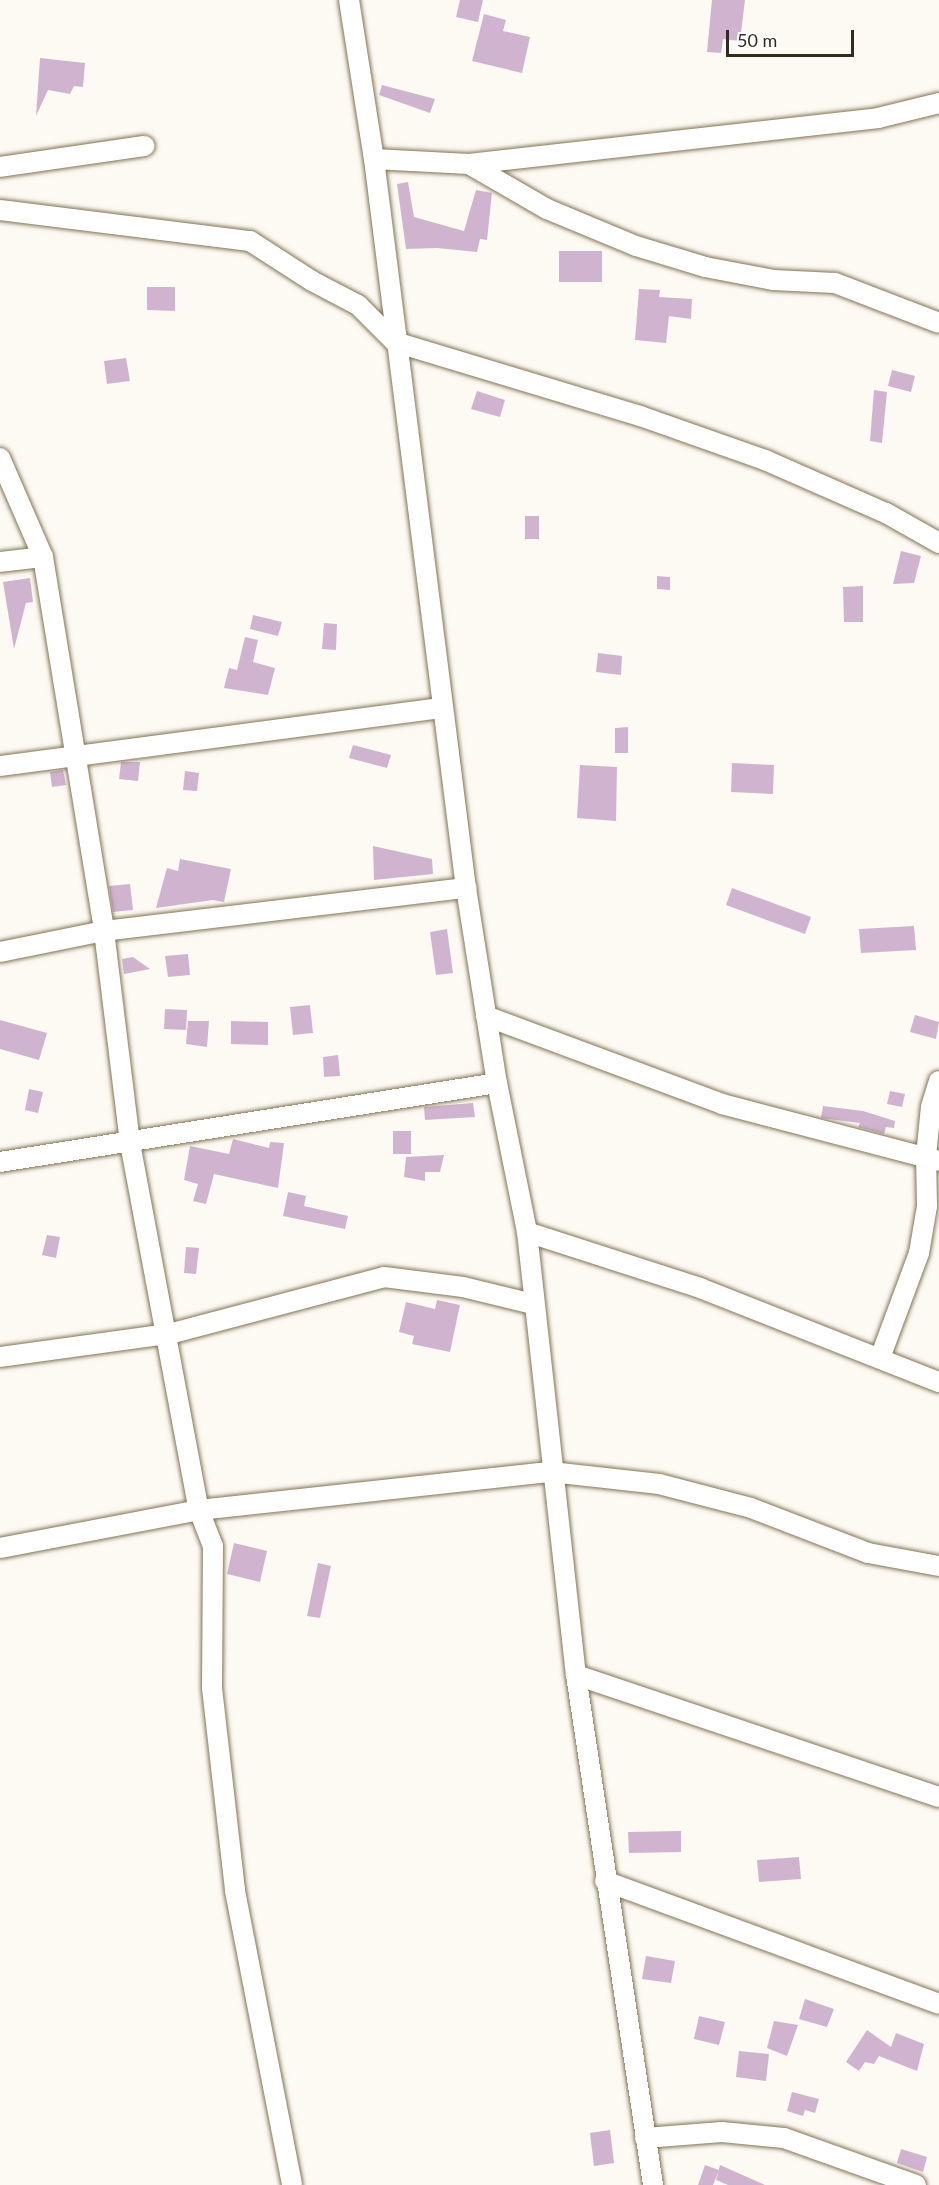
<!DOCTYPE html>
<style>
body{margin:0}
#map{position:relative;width:939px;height:2185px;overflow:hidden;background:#fdfaf3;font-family:Lato,sans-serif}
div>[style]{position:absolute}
.building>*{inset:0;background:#d0b4cf}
.roads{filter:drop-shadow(0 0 2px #827354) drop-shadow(0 0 2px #827354)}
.minor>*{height:20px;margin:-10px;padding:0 10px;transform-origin:10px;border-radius:10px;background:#fff}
span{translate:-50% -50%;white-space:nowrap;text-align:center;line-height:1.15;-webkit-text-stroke:6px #fff;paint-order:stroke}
.scale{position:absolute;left:726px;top:30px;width:128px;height:27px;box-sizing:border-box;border:3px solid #322c1e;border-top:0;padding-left:8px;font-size:18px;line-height:21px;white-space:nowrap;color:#322c1e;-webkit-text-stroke:4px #fff;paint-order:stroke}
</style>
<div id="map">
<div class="building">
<i style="clip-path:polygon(460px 0,483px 0,478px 22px,456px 17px)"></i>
<i style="clip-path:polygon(712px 0,745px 0,740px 41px,723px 39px,721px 53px,707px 52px)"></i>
<i style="clip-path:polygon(484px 14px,506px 20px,503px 31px,530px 37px,522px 73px,472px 61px)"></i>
<i style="clip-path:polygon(40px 58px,85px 63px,83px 87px,74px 86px,70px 94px,48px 90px,36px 116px)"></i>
<i style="clip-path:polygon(382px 85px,435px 99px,430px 113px,379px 95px)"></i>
<i style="clip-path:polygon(408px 182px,414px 217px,464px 231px,476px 190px,492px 193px,487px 240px,480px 239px,477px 252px,437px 248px,406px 249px,397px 184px)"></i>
<i style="clip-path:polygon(559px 251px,602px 251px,602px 282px,559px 282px)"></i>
<i style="clip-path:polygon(147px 287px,175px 287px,175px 311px,147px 310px)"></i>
<i style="clip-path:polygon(639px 289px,660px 290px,659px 297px,692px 299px,691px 319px,669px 316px,666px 343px,635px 340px)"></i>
<i style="clip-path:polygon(126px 358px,130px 381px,107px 384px,104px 361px)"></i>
<i style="clip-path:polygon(892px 370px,915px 376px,911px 392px,888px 386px)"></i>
<i style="clip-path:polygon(874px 390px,887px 392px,882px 443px,870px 441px)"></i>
<i style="clip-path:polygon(477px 391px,505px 400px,500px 417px,471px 409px)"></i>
<i style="clip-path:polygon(525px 516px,539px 516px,539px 539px,525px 539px)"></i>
<i style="clip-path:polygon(901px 551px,921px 556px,914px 583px,893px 584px)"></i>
<i style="clip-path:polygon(657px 576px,670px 577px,670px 590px,657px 589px)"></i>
<i style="clip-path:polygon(30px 578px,33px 602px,26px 603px,14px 649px,3px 582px)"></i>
<i style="clip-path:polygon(863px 586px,863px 622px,844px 622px,843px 587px)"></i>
<i style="clip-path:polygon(253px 615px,282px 622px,278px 636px,250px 629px)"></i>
<i style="clip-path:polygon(324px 623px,337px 624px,336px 650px,322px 649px)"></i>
<i style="clip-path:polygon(245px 637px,258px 640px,253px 662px,275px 668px,268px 695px,224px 688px,229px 668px,237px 670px)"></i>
<i style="clip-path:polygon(598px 653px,622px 656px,621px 675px,596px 672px)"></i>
<i style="clip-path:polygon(628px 727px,628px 753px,615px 753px,615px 728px)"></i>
<i style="clip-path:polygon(353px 745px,391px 755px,387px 768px,349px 758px)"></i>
<i style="clip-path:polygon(121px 762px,140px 762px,138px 781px,119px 779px)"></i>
<i style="clip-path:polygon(732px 763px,774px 765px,773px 794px,731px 792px)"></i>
<i style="clip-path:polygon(580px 765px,617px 767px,616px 821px,577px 818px)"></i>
<i style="clip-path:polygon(63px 770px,66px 785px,52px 787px,50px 772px)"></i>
<i style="clip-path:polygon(185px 771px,199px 773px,197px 791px,183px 790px)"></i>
<i style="clip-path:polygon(373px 846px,432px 859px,433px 874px,374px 880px)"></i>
<i style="clip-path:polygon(180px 859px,231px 869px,224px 902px,213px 900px,156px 908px,167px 868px,178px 871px)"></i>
<i style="clip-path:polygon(130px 884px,133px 910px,113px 912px,109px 886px)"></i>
<i style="clip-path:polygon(732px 888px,811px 917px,805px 934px,726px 905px)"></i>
<i style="clip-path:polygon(914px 926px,916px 950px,861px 953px,859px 929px)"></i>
<i style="clip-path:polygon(447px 929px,453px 973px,436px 975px,430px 932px)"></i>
<i style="clip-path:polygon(188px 954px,190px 975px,168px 977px,165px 956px)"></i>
<i style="clip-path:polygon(133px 957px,150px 969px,124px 974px,122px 959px)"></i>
<i style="clip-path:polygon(310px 1005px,313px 1033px,293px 1035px,290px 1007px)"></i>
<i style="clip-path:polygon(165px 1009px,187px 1010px,186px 1030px,164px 1029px)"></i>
<i style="clip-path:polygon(915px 1015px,939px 1022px,936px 1039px,910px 1032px)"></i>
<i style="clip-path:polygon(0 1020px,47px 1033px,39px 1060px,0 1049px)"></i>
<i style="clip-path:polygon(188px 1021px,209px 1021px,207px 1047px,186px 1044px)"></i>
<i style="clip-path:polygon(231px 1021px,268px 1022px,268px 1045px,231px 1044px)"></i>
<i style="clip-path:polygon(338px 1055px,340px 1076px,324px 1077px,323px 1057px)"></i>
<i style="clip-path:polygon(29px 1089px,43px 1092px,38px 1113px,25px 1110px)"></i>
<i style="clip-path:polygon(890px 1091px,905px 1094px,902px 1107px,887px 1104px)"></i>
<i style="clip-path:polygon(473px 1103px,475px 1117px,425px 1120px,424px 1107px)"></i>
<i style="clip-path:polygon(823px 1106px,863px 1111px,895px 1121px,894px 1128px,886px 1127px,884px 1134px,858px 1127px,860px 1123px,821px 1118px)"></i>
<i style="clip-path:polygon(393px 1131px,411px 1131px,411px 1154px,393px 1154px)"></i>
<i style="clip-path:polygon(233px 1139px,269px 1148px,270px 1142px,284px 1143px,278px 1188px,214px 1174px,206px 1204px,193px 1201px,198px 1184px,184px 1180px,190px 1146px,229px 1154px)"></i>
<i style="clip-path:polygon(444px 1155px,440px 1172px,425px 1172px,425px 1181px,404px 1177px,406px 1157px)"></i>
<i style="clip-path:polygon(288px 1192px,306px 1196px,304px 1206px,348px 1216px,345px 1229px,283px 1216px)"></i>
<i style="clip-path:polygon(47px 1235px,60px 1237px,56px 1258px,42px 1255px)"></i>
<i style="clip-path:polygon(186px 1247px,199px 1248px,196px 1274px,184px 1273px)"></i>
<i style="clip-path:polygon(437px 1300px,460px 1305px,450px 1352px,412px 1344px,414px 1336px,399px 1332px,406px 1302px,435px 1309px)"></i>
<i style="clip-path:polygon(234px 1543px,267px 1551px,260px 1582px,227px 1574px)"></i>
<i style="clip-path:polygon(318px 1563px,331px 1566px,320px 1618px,307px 1616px)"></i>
<i style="clip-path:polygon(681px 1831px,681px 1852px,629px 1853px,628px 1832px)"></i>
<i style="clip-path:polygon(799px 1857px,801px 1879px,759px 1882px,757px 1860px)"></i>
<i style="clip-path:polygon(646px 1956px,675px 1961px,671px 1983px,642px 1979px)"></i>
<i style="clip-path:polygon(805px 1999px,834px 2009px,827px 2027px,799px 2019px)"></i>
<i style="clip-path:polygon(699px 2016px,725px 2022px,719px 2045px,694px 2039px)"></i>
<i style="clip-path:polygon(774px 2021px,798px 2025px,787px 2056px,767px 2048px)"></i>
<i style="clip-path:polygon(867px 2030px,891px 2047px,896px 2033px,924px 2044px,917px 2071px,879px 2056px,874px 2064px,865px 2062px,859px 2071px,846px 2062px)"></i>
<i style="clip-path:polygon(739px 2051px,769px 2054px,766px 2081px,736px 2077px)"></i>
<i style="clip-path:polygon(792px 2092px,819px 2099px,815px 2113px,805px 2110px,803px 2116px,787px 2111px)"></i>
<i style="clip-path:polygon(610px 2130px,614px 2163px,594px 2166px,590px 2133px)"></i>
<i style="clip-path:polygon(901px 2149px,927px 2157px,923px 2172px,897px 2163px)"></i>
<i style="clip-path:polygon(705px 2165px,719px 2170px,713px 2185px,698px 2185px)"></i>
<i style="clip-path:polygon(720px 2165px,765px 2185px,728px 2185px,716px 2180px)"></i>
</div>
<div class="roads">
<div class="minor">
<i style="left:349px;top:0;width:161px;rotate:81.1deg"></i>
<i style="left:374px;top:159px;width:735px;rotate:82.81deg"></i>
<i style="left:466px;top:888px;width:197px;rotate:81deg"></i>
<i style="left:497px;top:1083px;width:152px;rotate:78.6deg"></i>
<i style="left:527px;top:1232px;width:446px;rotate:83.7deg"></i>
<i style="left:576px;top:1675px;width:516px;rotate:81.41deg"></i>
<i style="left:374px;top:159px;width:95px;rotate:3deg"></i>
<i style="left:469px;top:164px;width:412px;rotate:-6.4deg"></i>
<i style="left:878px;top:118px;width:63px;rotate:-13.8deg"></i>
<i style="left:469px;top:164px;width:90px;rotate:30deg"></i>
<i style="left:547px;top:209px;width:96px;rotate:22.6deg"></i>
<i style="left:636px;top:246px;width:72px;rotate:16.9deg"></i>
<i style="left:705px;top:267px;width:69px;rotate:10.8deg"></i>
<i style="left:773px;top:280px;width:62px;rotate:2.8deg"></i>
<i style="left:835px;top:283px;width:111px;rotate:21deg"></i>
<i style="left:0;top:167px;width:146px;rotate:-8.3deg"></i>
<i style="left:0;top:210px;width:252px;rotate:7.1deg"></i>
<i style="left:250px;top:241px;width:74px;rotate:32.8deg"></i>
<i style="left:312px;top:281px;width:52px;rotate:27.6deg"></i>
<i style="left:358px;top:305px;width:52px;rotate:45deg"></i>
<i style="left:395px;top:342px;width:256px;rotate:16.8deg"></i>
<i style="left:640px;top:416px;width:133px;rotate:19.4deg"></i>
<i style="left:765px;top:460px;width:132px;rotate:23.7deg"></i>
<i style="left:886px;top:513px;width:61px;rotate:29.5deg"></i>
<i style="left:0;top:458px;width:108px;rotate:66.5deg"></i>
<i style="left:43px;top:557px;width:379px;rotate:80.7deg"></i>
<i style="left:104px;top:931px;width:214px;rotate:83deg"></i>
<i style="left:130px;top:1143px;width:373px;rotate:79.4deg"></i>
<i style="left:199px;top:1510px;width:39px;rotate:69deg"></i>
<i style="left:213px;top:1546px;width:142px;rotate:90.4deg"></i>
<i style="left:212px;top:1688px;width:204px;rotate:83.5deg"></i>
<i style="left:235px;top:1891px;width:299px;rotate:79deg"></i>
<i style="left:0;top:562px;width:43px;rotate:-6.6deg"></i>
<i style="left:0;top:766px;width:446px;rotate:-7.5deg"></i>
<i style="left:0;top:952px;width:106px;rotate:-11.4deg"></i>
<i style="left:104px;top:931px;width:365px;rotate:-6.8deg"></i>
<i style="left:486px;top:1016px;width:252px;rotate:20.4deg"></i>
<i style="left:722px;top:1104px;width:224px;rotate:14.7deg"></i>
<i style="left:0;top:1162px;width:503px;rotate:-9.03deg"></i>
<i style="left:527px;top:1232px;width:182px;rotate:17.9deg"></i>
<i style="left:700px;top:1288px;width:257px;rotate:21.5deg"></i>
<i style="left:0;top:1357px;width:171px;rotate:-7.8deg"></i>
<i style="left:169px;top:1334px;width:222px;rotate:-14.8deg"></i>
<i style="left:384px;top:1277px;width:80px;rotate:7.2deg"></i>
<i style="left:463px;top:1287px;width:72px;rotate:13.7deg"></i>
<i style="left:880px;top:1358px;width:112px;rotate:-69.6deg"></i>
<i style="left:919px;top:1253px;width:48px;rotate:-80.3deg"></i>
<i style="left:927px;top:1206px;width:50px;rotate:-91.1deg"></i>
<i style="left:926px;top:1156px;width:49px;rotate:-84.2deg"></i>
<i style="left:931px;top:1107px;width:27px;rotate:-73deg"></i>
<i style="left:0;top:1548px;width:203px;rotate:-10.8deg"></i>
<i style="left:199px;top:1510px;width:354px;rotate:-6.2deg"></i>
<i style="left:551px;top:1472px;width:109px;rotate:6.3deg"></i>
<i style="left:659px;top:1484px;width:95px;rotate:14.6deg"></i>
<i style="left:751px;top:1508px;width:125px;rotate:21deg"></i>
<i style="left:868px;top:1553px;width:72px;rotate:10.4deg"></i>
<i style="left:576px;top:1675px;width:383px;rotate:18.6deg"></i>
<i style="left:605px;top:1881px;width:356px;rotate:20.2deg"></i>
<i style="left:645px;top:2138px;width:77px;rotate:-4.5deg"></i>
<i style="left:722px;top:2132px;width:62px;rotate:5.5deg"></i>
<i style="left:784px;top:2138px;width:140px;rotate:19.6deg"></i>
</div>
</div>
<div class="scale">50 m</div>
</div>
